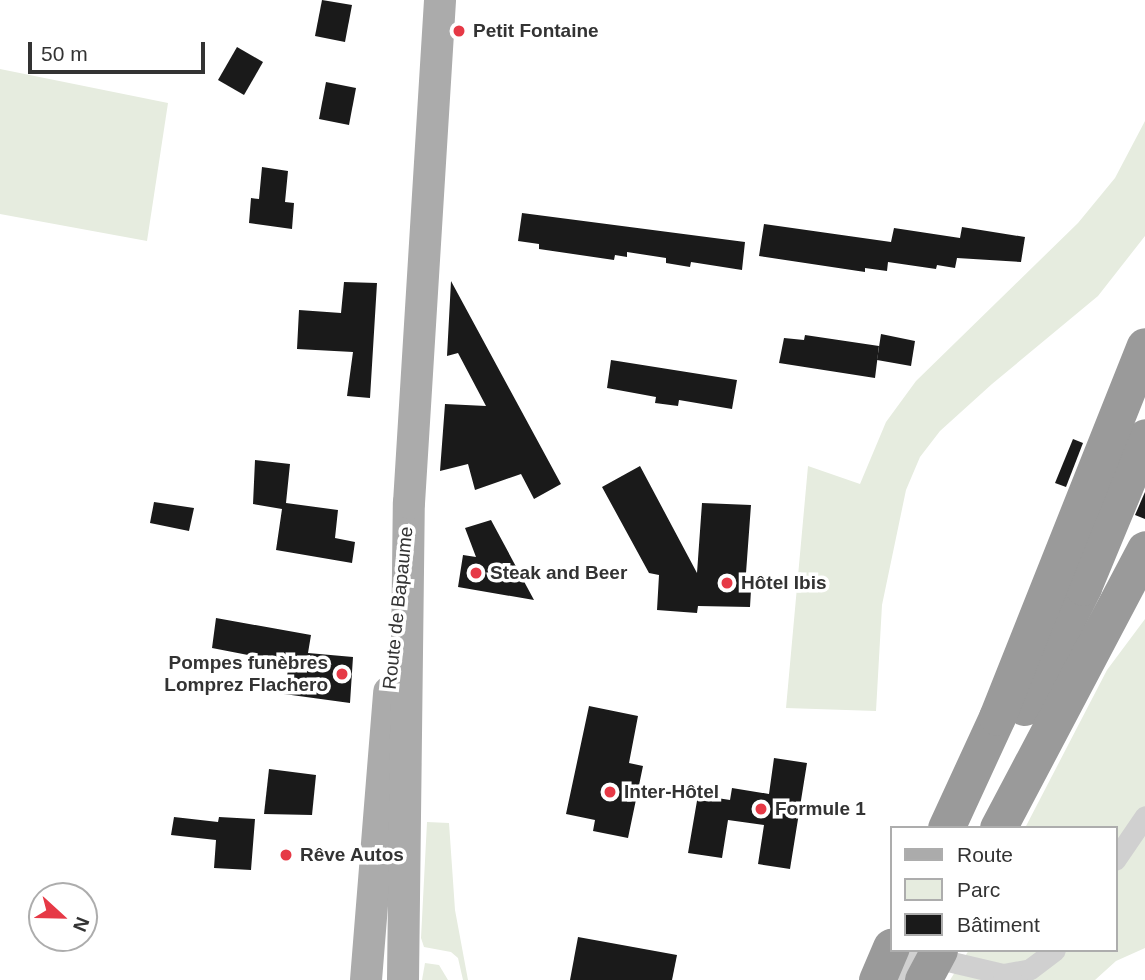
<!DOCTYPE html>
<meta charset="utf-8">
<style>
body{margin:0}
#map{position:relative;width:1145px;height:980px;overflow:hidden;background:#fff;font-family:Helvetica,sans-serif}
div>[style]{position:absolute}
.green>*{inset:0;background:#e6ecdf}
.building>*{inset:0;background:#1a1a1a}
.minor>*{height:21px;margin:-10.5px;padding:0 10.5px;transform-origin:10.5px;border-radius:10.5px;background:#d0d0d0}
.primary>*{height:32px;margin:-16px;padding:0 16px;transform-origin:16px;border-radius:16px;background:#ababab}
.motorway>*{height:37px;margin:-18.5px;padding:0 18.5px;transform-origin:18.5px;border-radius:18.5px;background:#9a9a9a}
.dots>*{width:19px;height:19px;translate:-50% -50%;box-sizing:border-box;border:4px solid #fff;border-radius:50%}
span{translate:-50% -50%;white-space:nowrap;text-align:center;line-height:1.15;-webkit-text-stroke:7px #fff;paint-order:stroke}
.poi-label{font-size:19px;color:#333;font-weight:700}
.left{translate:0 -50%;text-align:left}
.right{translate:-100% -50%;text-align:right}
.street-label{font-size:19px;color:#333}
.legend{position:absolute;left:890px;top:826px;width:228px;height:126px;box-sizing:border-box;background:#fff;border:2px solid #adadad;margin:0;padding:9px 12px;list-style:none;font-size:21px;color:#333}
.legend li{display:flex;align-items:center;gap:14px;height:35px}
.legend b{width:35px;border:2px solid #adadad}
.north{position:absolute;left:28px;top:882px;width:70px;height:70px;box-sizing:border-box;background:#fff;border:2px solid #adadad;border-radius:50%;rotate:112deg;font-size:19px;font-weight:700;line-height:28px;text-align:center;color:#333}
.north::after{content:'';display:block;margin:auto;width:24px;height:32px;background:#e63946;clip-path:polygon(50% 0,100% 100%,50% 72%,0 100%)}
.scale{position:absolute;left:28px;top:42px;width:177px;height:32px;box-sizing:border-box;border:4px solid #333;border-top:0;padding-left:9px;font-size:21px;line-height:24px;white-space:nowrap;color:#333;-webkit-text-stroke:5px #fff;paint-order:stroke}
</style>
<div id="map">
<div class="green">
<i style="clip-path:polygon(0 69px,168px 103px,147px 241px,0 214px)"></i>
<i style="clip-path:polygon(1145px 121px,1145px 236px,1098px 296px,992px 384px,940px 431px,920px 457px,906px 490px,882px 605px,876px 711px,786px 708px,808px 466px,860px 484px,886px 422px,916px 381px,1078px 223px,1115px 178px)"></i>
<i style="clip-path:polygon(1145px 619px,1145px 948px,1116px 961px,1095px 980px,950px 980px,969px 950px,1115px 950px,1115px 828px,1025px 828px,1107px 670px)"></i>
<i style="clip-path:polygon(427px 822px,449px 823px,455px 910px,468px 980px,463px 980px,458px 958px,451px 952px,424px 947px,421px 938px)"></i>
<i style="clip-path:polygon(425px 963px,439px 965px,448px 980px,422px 980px)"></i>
</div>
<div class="building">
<i style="clip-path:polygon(322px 0,352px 5px,345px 42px,315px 36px)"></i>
<i style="clip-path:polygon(237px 47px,263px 62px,244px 95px,218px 80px)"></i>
<i style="clip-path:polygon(326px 82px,356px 88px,349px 125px,319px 119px)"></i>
<i style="clip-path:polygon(262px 167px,288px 171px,285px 202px,294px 203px,292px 229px,249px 223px,251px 198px,259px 199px)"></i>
<i style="clip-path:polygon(522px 213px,745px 242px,742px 270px,691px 262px,690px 267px,666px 263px,666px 258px,627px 252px,627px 257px,615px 255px,614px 260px,539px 249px,539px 244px,518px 241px)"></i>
<i style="clip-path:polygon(764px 224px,891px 242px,894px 228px,960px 238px,962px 227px,1025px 237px,1021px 262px,957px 258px,955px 268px,937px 265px,936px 269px,888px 262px,887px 271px,865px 268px,865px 272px,759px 256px)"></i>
<i style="clip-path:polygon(451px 281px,561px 484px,534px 499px,521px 474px,475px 490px,468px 464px,440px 471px,445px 404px,486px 406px,458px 353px,447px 356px)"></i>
<i style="clip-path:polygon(344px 282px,377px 283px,370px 398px,347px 396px,353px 352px,297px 349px,299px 310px,341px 313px)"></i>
<i style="clip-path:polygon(881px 334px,915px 341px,911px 366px,877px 360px)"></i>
<i style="clip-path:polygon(805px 335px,879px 346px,875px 378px,779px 363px,784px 338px,804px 340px)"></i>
<i style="clip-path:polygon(611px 360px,737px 380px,732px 409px,679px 400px,678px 406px,655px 403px,656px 397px,607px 388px)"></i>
<i style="clip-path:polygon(1073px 439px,1083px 443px,1066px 487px,1055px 483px)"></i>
<i style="clip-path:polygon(255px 460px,290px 464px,286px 503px,338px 510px,335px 538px,355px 542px,352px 563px,276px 550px,282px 509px,253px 504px)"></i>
<i style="clip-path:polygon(640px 466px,697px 573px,702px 503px,751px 505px,746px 573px,752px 573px,750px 607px,698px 606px,697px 613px,657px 610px,659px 575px,649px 573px,602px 487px)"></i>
<i style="clip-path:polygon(1145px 492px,1145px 519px,1135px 515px)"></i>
<i style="clip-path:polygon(154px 502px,194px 508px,189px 531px,150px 523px)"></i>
<i style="clip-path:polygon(491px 520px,534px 600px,458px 587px,463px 555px,476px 557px,465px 528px)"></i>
<i style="clip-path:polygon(216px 618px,311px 635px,308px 653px,353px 657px,350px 703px,284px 694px,288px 670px,246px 662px,248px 655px,212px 648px)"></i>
<i style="clip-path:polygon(589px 706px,638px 716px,629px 763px,643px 766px,628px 838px,593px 831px,595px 820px,566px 814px)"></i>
<i style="clip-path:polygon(774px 758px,807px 763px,790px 869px,758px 864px,764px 825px,728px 820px,722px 858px,688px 853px,698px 795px,730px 800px,732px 788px,769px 794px)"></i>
<i style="clip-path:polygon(269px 769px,316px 775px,312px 815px,264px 814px)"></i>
<i style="clip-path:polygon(174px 817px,218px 822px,219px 817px,255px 819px,251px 870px,214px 868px,216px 840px,171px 835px)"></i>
<i style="clip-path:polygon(578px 937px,677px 955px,672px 980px,570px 980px)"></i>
</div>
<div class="minor">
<i style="left:1115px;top:860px;width:53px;rotate:-55.7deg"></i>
<i style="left:894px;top:980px;width:26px;rotate:-54deg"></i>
<i style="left:909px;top:959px;width:14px;rotate:-17deg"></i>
<i style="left:922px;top:955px;width:83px;rotate:13.2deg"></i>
<i style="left:1003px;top:974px;width:27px;rotate:-10deg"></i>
<i style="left:1030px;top:969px;width:31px;rotate:-37deg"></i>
</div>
<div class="primary">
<i style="left:366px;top:980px;width:289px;rotate:-85.4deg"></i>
<i style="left:403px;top:980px;width:477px;rotate:-89.3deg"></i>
<i style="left:409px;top:503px;width:504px;rotate:-86.47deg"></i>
</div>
<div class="motorway">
<i style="left:1024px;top:707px;width:134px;rotate:-63.8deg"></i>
<i style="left:1083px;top:587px;width:162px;rotate:-67.5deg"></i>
<i style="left:946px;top:828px;width:122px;rotate:-65.3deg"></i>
<i style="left:997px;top:717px;width:399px;rotate:-68.3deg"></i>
<i style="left:998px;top:828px;width:315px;rotate:-62.2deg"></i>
<i style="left:877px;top:980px;width:36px;rotate:-67deg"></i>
<i style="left:923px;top:980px;width:34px;rotate:-62deg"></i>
</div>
<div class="dots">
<i style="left:459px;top:31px;background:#e63946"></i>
<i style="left:476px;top:573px;background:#e63946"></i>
<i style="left:727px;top:583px;background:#e63946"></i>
<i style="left:342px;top:674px;background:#e63946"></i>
<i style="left:610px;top:792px;background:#e63946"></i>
<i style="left:761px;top:809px;background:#e63946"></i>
<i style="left:286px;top:855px;background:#e63946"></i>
</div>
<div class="poi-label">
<span class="left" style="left:473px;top:31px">Petit Fontaine</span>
<span class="left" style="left:490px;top:573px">Steak and Beer</span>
<span class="left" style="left:741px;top:583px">Hôtel Ibis</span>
<span class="right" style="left:328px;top:674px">Pompes funèbres<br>Lomprez Flachero</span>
<span class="left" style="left:624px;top:792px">Inter-Hôtel</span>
<span class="left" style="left:775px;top:809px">Formule 1</span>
<span class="left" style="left:300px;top:855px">Rêve Autos</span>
</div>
<div class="street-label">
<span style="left:398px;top:608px;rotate:-84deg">Route de Bapaume</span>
</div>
<ul class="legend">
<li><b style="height:9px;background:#ababab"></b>Route</li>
<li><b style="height:19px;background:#e6ecdf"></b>Parc</li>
<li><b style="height:19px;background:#1a1a1a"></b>Bâtiment</li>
</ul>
<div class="north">N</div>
<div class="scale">50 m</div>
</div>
